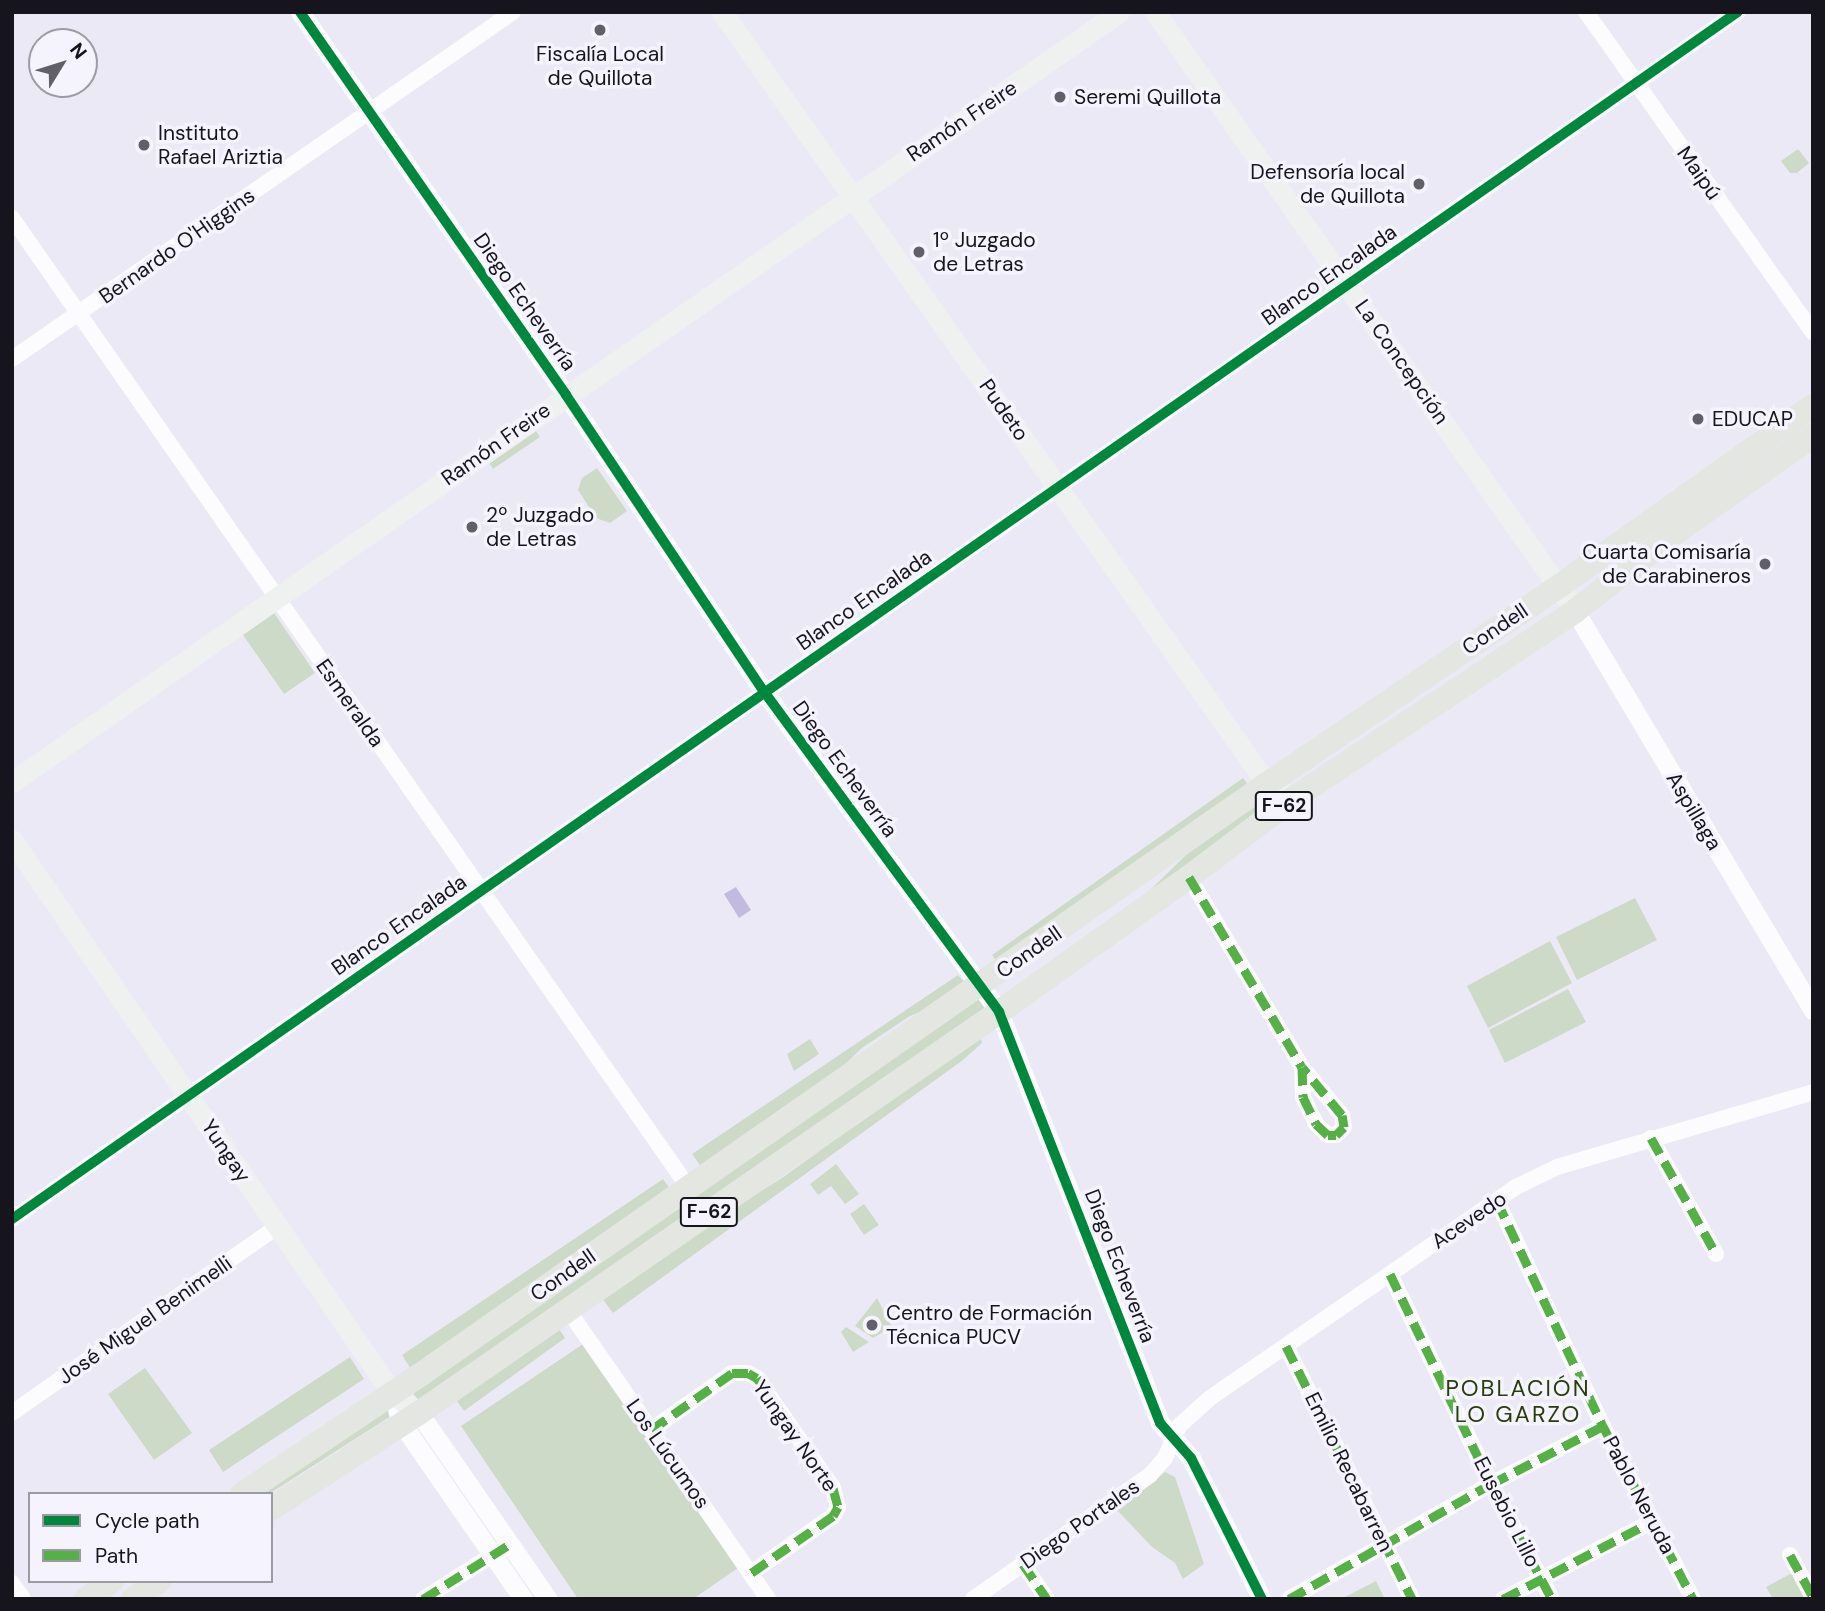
<!DOCTYPE html>
<meta charset="utf-8">
<style>
body{margin:0}
#map{position:relative;width:1825px;height:1611px;overflow:hidden;background:#ece9f6;font-family:"DM Sans",sans-serif}
div>[style]{position:absolute}
.green>*{inset:0;background:#cedac8}
.water>*{inset:0;background:#c3bae0}
.minor>*{height:16px;margin:-8px;padding:0 8px;transform-origin:8px;border-radius:8px;background:#fcfcfe}
.tertiary>*{height:19px;margin:-9.5px;padding:0 9.5px;transform-origin:9.5px;border-radius:9.5px;background:#fcfcfe}
.secondary>*{height:21px;margin:-10.5px;padding:0 10.5px;transform-origin:10.5px;border-radius:10.5px;background:#eff1f0}
.primary>*{height:24px;margin:-12px;padding:0 12px;transform-origin:12px;border-radius:12px;background:#e3e6e1}
.quiet>*{height:9px;margin-top:-4.5px;transform-origin:0;background:repeating-linear-gradient(90deg,#55b145 0 18px,transparent 0 27px)}
.cycleway>*{height:10px;margin:-5px;padding:0 5px;transform-origin:5px;border-radius:5px;background:#00873e}
.dots>*{width:19px;height:19px;translate:-50% -50%;box-sizing:border-box;border:4px solid #f5f3fd;border-radius:50%}
span{translate:-50% -50%;white-space:nowrap;text-align:center;line-height:1.15;-webkit-text-stroke:7px #f5f3fd;paint-order:stroke}
.shield-label span{padding:2px 5px;background:#f5f3fd;border:2px solid;border-radius:5px;-webkit-text-stroke-width:0}
.shield-label{font-size:19px;color:#16141d;font-weight:700}
.poi-label{font-size:21px;color:#16141d}
.left{translate:0 -50%;text-align:left}
.right{translate:-100% -50%;text-align:right}
.street-label{font-size:21px;color:#16141d}
.neighbourhood-label{font-size:23px;color:#273d0a;letter-spacing:2px}
.frame{position:absolute;inset:0;border:14px solid #16141d;pointer-events:none}
.legend{position:absolute;left:28px;top:1492px;width:245px;height:91px;box-sizing:border-box;background:#f5f3fd;border:2px solid #9c9aa3;margin:0;padding:9px 12px;list-style:none;font-size:21px;color:#16141d}
.legend li{display:flex;align-items:center;gap:14px;height:35px}
.legend b{width:35px;border:2px solid #9c9aa3}
.north{position:absolute;left:28px;top:28px;width:70px;height:70px;box-sizing:border-box;background:#f5f3fd;border:2px solid #9c9aa3;border-radius:50%;rotate:52deg;font-size:19px;font-weight:700;line-height:28px;text-align:center;color:#16141d}
.north::after{content:'';display:block;margin:auto;width:24px;height:32px;background:#615f69;clip-path:polygon(50% 0,100% 100%,50% 72%,0 100%)}
</style>
<div id="map">
<div class="green">
<i style="clip-path:polygon(1798px 149px,1809px 163px,1797px 173px,1790px 173px,1781px 161px)"></i>
<i style="clip-path:polygon(532px 425px,540px 437px,493px 469px,485px 457px)"></i>
<i style="clip-path:polygon(597px 468px,627px 511px,610px 523px,596px 518px,578px 490px,582px 478px)"></i>
<i style="clip-path:polygon(272px 610px,315px 673px,284px 694px,241px 632px)"></i>
<i style="clip-path:polygon(1243px 778px,1250px 787px,998px 963px,992px 955px)"></i>
<i style="clip-path:polygon(1269px 794px,1277px 798px,1142px 898px,1189px 852px)"></i>
<i style="clip-path:polygon(1635px 898px,1657px 940px,1577px 980px,1556px 937px)"></i>
<i style="clip-path:polygon(1550px 941px,1572px 983px,1488px 1028px,1467px 986px)"></i>
<i style="clip-path:polygon(958px 975px,963px 981px,963px 990px,940px 1004px,910px 1016px,862px 1048px,836px 1073px,702px 1168px,692px 1154px)"></i>
<i style="clip-path:polygon(1568px 989px,1586px 1022px,1505px 1063px,1489px 1030px)"></i>
<i style="clip-path:polygon(975px 999px,986px 1002px,985px 1012px,419px 1401px,412px 1392px)"></i>
<i style="clip-path:polygon(980px 1035px,982px 1043px,963px 1060px,613px 1313px,602px 1298px,733px 1203px,758px 1193px,782px 1178px)"></i>
<i style="clip-path:polygon(810px 1039px,819px 1054px,794px 1071px,787px 1054px)"></i>
<i style="clip-path:polygon(836px 1164px,859px 1194px,845px 1204px,831px 1186px,818px 1195px,810px 1184px)"></i>
<i style="clip-path:polygon(663px 1179px,671px 1190px,412px 1371px,402px 1355px)"></i>
<i style="clip-path:polygon(864px 1204px,879px 1225px,864px 1235px,850px 1214px)"></i>
<i style="clip-path:polygon(877px 1298px,892px 1327px,873px 1338px,855px 1326px)"></i>
<i style="clip-path:polygon(556px 1324px,565px 1338px,464px 1411px,452px 1394px)"></i>
<i style="clip-path:polygon(846px 1327px,869px 1342px,853px 1352px,841px 1332px)"></i>
<i style="clip-path:polygon(586px 1342px,738px 1568px,693px 1599px,578px 1599px,461px 1426px)"></i>
<i style="clip-path:polygon(350px 1357px,364px 1379px,223px 1472px,209px 1450px)"></i>
<i style="clip-path:polygon(145px 1368px,192px 1433px,154px 1460px,108px 1394px)"></i>
<i style="clip-path:polygon(388px 1406px,394px 1414px,269px 1494px,254px 1494px)"></i>
<i style="clip-path:polygon(1165px 1472px,1175px 1477px,1204px 1564px,1183px 1579px,1175px 1563px,1152px 1547px,1117px 1510px)"></i>
<i style="clip-path:polygon(1792px 1573px,1805px 1599px,1773px 1599px,1766px 1587px)"></i>
<i style="clip-path:polygon(1376px 1581px,1385px 1599px,1341px 1599px)"></i>
</div>
<div class="water">
<i style="clip-path:polygon(736px 887px,751px 910px,739px 918px,724px 894px)"></i>
</div>
<div class="minor">
<i style="left:1586px;top:12px;width:393px;rotate:54.7deg"></i>
<i style="left:12px;top:218px;width:1183px;rotate:55.09deg"></i>
<i style="left:12px;top:359px;width:609px;rotate:-34.71deg"></i>
<i style="left:1189px;top:877px;width:221px;rotate:59.3deg"></i>
<i style="left:1302px;top:1067px;width:30px;rotate:88deg"></i>
<i style="left:1303px;top:1097px;width:30px;rotate:64deg"></i>
<i style="left:1316px;top:1124px;width:16px;rotate:43deg"></i>
<i style="left:1328px;top:1135px;width:8px"></i>
<i style="left:1336px;top:1135px;width:11px;rotate:-45deg"></i>
<i style="left:1344px;top:1127px;width:12px;rotate:-99deg"></i>
<i style="left:1342px;top:1115px;width:62px;rotate:-129.8deg"></i>
<i style="left:1651px;top:1138px;width:133px;rotate:60.7deg"></i>
<i style="left:1497px;top:1201px;width:249px;rotate:64.8deg"></i>
<i style="left:1603px;top:1426px;width:195px;rotate:62.5deg"></i>
<i style="left:12px;top:1219px;width:2106px;rotate:-34.97deg"></i>
<i style="left:1390px;top:1274px;width:233px;rotate:64.3deg"></i>
<i style="left:1491px;top:1484px;width:130px;rotate:62.1deg"></i>
<i style="left:568px;top:1310px;width:351px;rotate:55.3deg"></i>
<i style="left:1286px;top:1346px;width:283px;rotate:63.5deg"></i>
<i style="left:12px;top:1413px;width:325px;rotate:-35.1deg"></i>
<i style="left:651px;top:1430px;width:99px;rotate:-35.1deg"></i>
<i style="left:732px;top:1373px;width:16px"></i>
<i style="left:748px;top:1373px;width:10px;rotate:29deg"></i>
<i style="left:757px;top:1378px;width:134px;rotate:55.4deg"></i>
<i style="left:833px;top:1488px;width:20px;rotate:75deg"></i>
<i style="left:838px;top:1507px;width:10px;rotate:119deg"></i>
<i style="left:833px;top:1516px;width:100px;rotate:145.2deg"></i>
<i style="left:1790px;top:1555px;width:48px;rotate:61.3deg"></i>
<i style="left:1023px;top:1564px;width:42px;rotate:55.6deg"></i>
<i style="left:12px;top:1583px;width:19px;rotate:55deg"></i>
<i style="left:423px;top:1599px;width:103px;rotate:-32.3deg"></i>
<i style="left:973px;top:1599px;width:216px;rotate:-35deg"></i>
<i style="left:1150px;top:1475px;width:23px;rotate:-49deg"></i>
<i style="left:1165px;top:1458px;width:36px;rotate:-66deg"></i>
<i style="left:1180px;top:1425px;width:40px;rotate:-42deg"></i>
<i style="left:1210px;top:1398px;width:372px;rotate:-34.6deg"></i>
<i style="left:1516px;top:1187px;width:46px;rotate:-26deg"></i>
<i style="left:1557px;top:1167px;width:267px;rotate:-16.3deg"></i>
<i style="left:1289px;top:1599px;width:232px;rotate:-29.7deg"></i>
<i style="left:1491px;top:1484px;width:126px;rotate:-27.4deg"></i>
<i style="left:1503px;top:1599px;width:169px;rotate:-27.5deg"></i>
</div>
<div class="tertiary">
<i style="left:300px;top:12px;width:466px;rotate:55.2deg"></i>
<i style="left:566px;top:395px;width:358px;rotate:56.3deg"></i>
<i style="left:765px;top:693px;width:396px;rotate:53.7deg"></i>
<i style="left:999px;top:1012px;width:441px;rotate:68.6deg"></i>
<i style="left:1160px;top:1423px;width:47px;rotate:48.5deg"></i>
<i style="left:1191px;top:1458px;width:158px;rotate:63.3deg"></i>
<i style="left:1575px;top:611px;width:465px;rotate:59.2deg"></i>
<i style="left:397px;top:1410px;width:15px;rotate:70deg"></i>
<i style="left:402px;top:1424px;width:213px;rotate:55.3deg"></i>
<i style="left:419px;top:1413px;width:226px;rotate:55.3deg"></i>
</div>
<div class="secondary">
<i style="left:722px;top:12px;width:945px;rotate:54.78deg"></i>
<i style="left:1267px;top:784px;width:30px;rotate:27deg"></i>
<i style="left:1155px;top:12px;width:732px;rotate:54.96deg"></i>
<i style="left:12px;top:782px;width:1348px;rotate:-34.82deg"></i>
<i style="left:12px;top:840px;width:671px;rotate:55.5deg"></i>
<i style="left:392px;top:1393px;width:34px;rotate:37deg"></i>
</div>
<div class="primary">
<i style="left:242px;top:1494px;width:214px;rotate:-33.8deg"></i>
<i style="left:420px;top:1375px;width:1033px;rotate:-34.91deg"></i>
<i style="left:1267px;top:784px;width:351px;rotate:-34.1deg"></i>
<i style="left:1558px;top:587px;width:313px;rotate:-35.4deg"></i>
<i style="left:271px;top:1509px;width:176px;rotate:-33deg"></i>
<i style="left:419px;top:1413px;width:705px;rotate:-34.66deg"></i>
<i style="left:999px;top:1012px;width:233px;rotate:-35.4deg"></i>
<i style="left:1189px;top:877px;width:131px;rotate:-37deg"></i>
<i style="left:1294px;top:798px;width:338px;rotate:-33.6deg"></i>
<i style="left:1575px;top:611px;width:122px;rotate:-38deg"></i>
<i style="left:1671px;top:536px;width:174px;rotate:-35.2deg"></i>
<i style="left:86px;top:1599px;width:32px;rotate:-35deg"></i>
<i style="left:133px;top:1599px;width:32px;rotate:-34deg"></i>
</div>
<div class="quiet">
<i style="left:1189px;top:877px;width:221px;rotate:59.3deg"></i>
<i style="left:1302px;top:1067px;width:30px;rotate:88deg"></i>
<i style="left:1303px;top:1097px;width:30px;rotate:64deg"></i>
<i style="left:1316px;top:1124px;width:16px;rotate:43deg"></i>
<i style="left:1328px;top:1135px;width:8px"></i>
<i style="left:1336px;top:1135px;width:11px;rotate:-45deg"></i>
<i style="left:1344px;top:1127px;width:12px;rotate:-99deg"></i>
<i style="left:1342px;top:1115px;width:62px;rotate:-129.8deg"></i>
<i style="left:1651px;top:1138px;width:133px;rotate:60.7deg"></i>
<i style="left:1497px;top:1201px;width:249px;rotate:64.8deg"></i>
<i style="left:1603px;top:1426px;width:195px;rotate:62.5deg"></i>
<i style="left:1390px;top:1274px;width:233px;rotate:64.3deg"></i>
<i style="left:1491px;top:1484px;width:130px;rotate:62.1deg"></i>
<i style="left:1286px;top:1346px;width:283px;rotate:63.5deg"></i>
<i style="left:651px;top:1430px;width:99px;rotate:-35.1deg"></i>
<i style="left:732px;top:1373px;width:16px"></i>
<i style="left:748px;top:1373px;width:10px;rotate:29deg"></i>
<i style="left:757px;top:1378px;width:134px;rotate:55.4deg"></i>
<i style="left:833px;top:1488px;width:20px;rotate:75deg"></i>
<i style="left:838px;top:1507px;width:10px;rotate:119deg"></i>
<i style="left:833px;top:1516px;width:100px;rotate:145.2deg"></i>
<i style="left:1790px;top:1555px;width:48px;rotate:61.3deg"></i>
<i style="left:1023px;top:1564px;width:42px;rotate:55.6deg"></i>
<i style="left:423px;top:1599px;width:103px;rotate:-32.3deg"></i>
<i style="left:1289px;top:1599px;width:232px;rotate:-29.7deg"></i>
<i style="left:1491px;top:1484px;width:126px;rotate:-27.4deg"></i>
<i style="left:1503px;top:1599px;width:169px;rotate:-27.5deg"></i>
</div>
<div class="cycleway">
<i style="left:300px;top:12px;width:466px;rotate:55.2deg"></i>
<i style="left:566px;top:395px;width:358px;rotate:56.3deg"></i>
<i style="left:765px;top:693px;width:396px;rotate:53.7deg"></i>
<i style="left:999px;top:1012px;width:441px;rotate:68.6deg"></i>
<i style="left:1160px;top:1423px;width:47px;rotate:48.5deg"></i>
<i style="left:1191px;top:1458px;width:158px;rotate:63.3deg"></i>
<i style="left:12px;top:1219px;width:2106px;rotate:-34.97deg"></i>
</div>
<div class="dots">
<i style="left:600px;top:30px;background:#615f69"></i>
<i style="left:1060px;top:97px;background:#615f69"></i>
<i style="left:144px;top:145px;background:#615f69"></i>
<i style="left:1419px;top:184px;background:#615f69"></i>
<i style="left:919px;top:252px;background:#615f69"></i>
<i style="left:1698px;top:419px;background:#615f69"></i>
<i style="left:472px;top:527px;background:#615f69"></i>
<i style="left:1765px;top:564px;background:#615f69"></i>
<i style="left:872px;top:1325px;background:#615f69"></i>
</div>
<div class="shield-label">
<span style="left:1284px;top:806px">F-62</span>
<span style="left:709px;top:1212px">F-62</span>
</div>
<div class="poi-label">
<span style="left:600px;top:66px">Fiscalía Local<br>de Quillota</span>
<span class="left" style="left:1074px;top:97px">Seremi Quillota</span>
<span class="left" style="left:158px;top:145px">Instituto<br>Rafael Ariztia</span>
<span class="right" style="left:1405px;top:184px">Defensoría local<br>de Quillota</span>
<span class="left" style="left:933px;top:252px">1º Juzgado<br>de Letras</span>
<span class="left" style="left:1712px;top:419px">EDUCAP</span>
<span class="left" style="left:486px;top:527px">2º Juzgado<br>de Letras</span>
<span class="right" style="left:1751px;top:564px">Cuarta Comisaría<br>de Carabineros</span>
<span class="left" style="left:886px;top:1325px">Centro de Formación<br>Técnica PUCV</span>
</div>
<div class="street-label">
<span style="left:962px;top:121px;rotate:-34deg">Ramón Freire</span>
<span style="left:1699px;top:173px;rotate:55deg">Maipú</span>
<span style="left:177px;top:246px;rotate:-35deg">Bernardo O'Higgins</span>
<span style="left:1329px;top:275px;rotate:-35deg">Blanco Encalada</span>
<span style="left:525px;top:302px;rotate:55deg">Diego Echeverría</span>
<span style="left:1402px;top:362px;rotate:55deg">La Concepción</span>
<span style="left:1004px;top:410px;rotate:55deg">Pudeto</span>
<span style="left:496px;top:444px;rotate:-35deg">Ramón Freire</span>
<span style="left:864px;top:600px;rotate:-35deg">Blanco Encalada</span>
<span style="left:1495px;top:629px;rotate:-34deg">Condell</span>
<span style="left:350px;top:703px;rotate:55deg">Esmeralda</span>
<span style="left:845px;top:769px;rotate:54deg">Diego Echeverría</span>
<span style="left:1694px;top:811px;rotate:59deg">Aspillaga</span>
<span style="left:399px;top:925px;rotate:-35deg">Blanco Encalada</span>
<span style="left:1029px;top:952px;rotate:-35deg">Condell</span>
<span style="left:226px;top:1151px;rotate:56deg">Yungay</span>
<span style="left:1469px;top:1220px;rotate:-34deg">Acevedo</span>
<span style="left:1120px;top:1266px;rotate:69deg">Diego Echeverría</span>
<span style="left:563px;top:1275px;rotate:-35deg">Condell</span>
<span style="left:145px;top:1320px;rotate:-35deg">José Miguel Benimelli</span>
<span style="left:795px;top:1436px;rotate:55deg">Yungay Norte</span>
<span style="left:668px;top:1454px;rotate:55deg">Los Lúcumos</span>
<span style="left:1349px;top:1472px;rotate:64deg">Emilio Recabarren</span>
<span style="left:1639px;top:1495px;rotate:62deg">Pablo Neruda</span>
<span style="left:1507px;top:1512px;rotate:63deg">Eusebio Lillo</span>
<span style="left:1080px;top:1524px;rotate:-35deg">Diego Portales</span>
</div>
<div class="neighbourhood-label">
<span style="left:1518px;top:1401px">POBLACIÓN<br>LO GARZO</span>
</div>
<div class="frame"></div>
<ul class="legend">
<li><b style="height:9px;background:#00873e"></b>Cycle path</li>
<li><b style="height:9px;background:#55b145"></b>Path</li>
</ul>
<div class="north">N</div>
</div>
